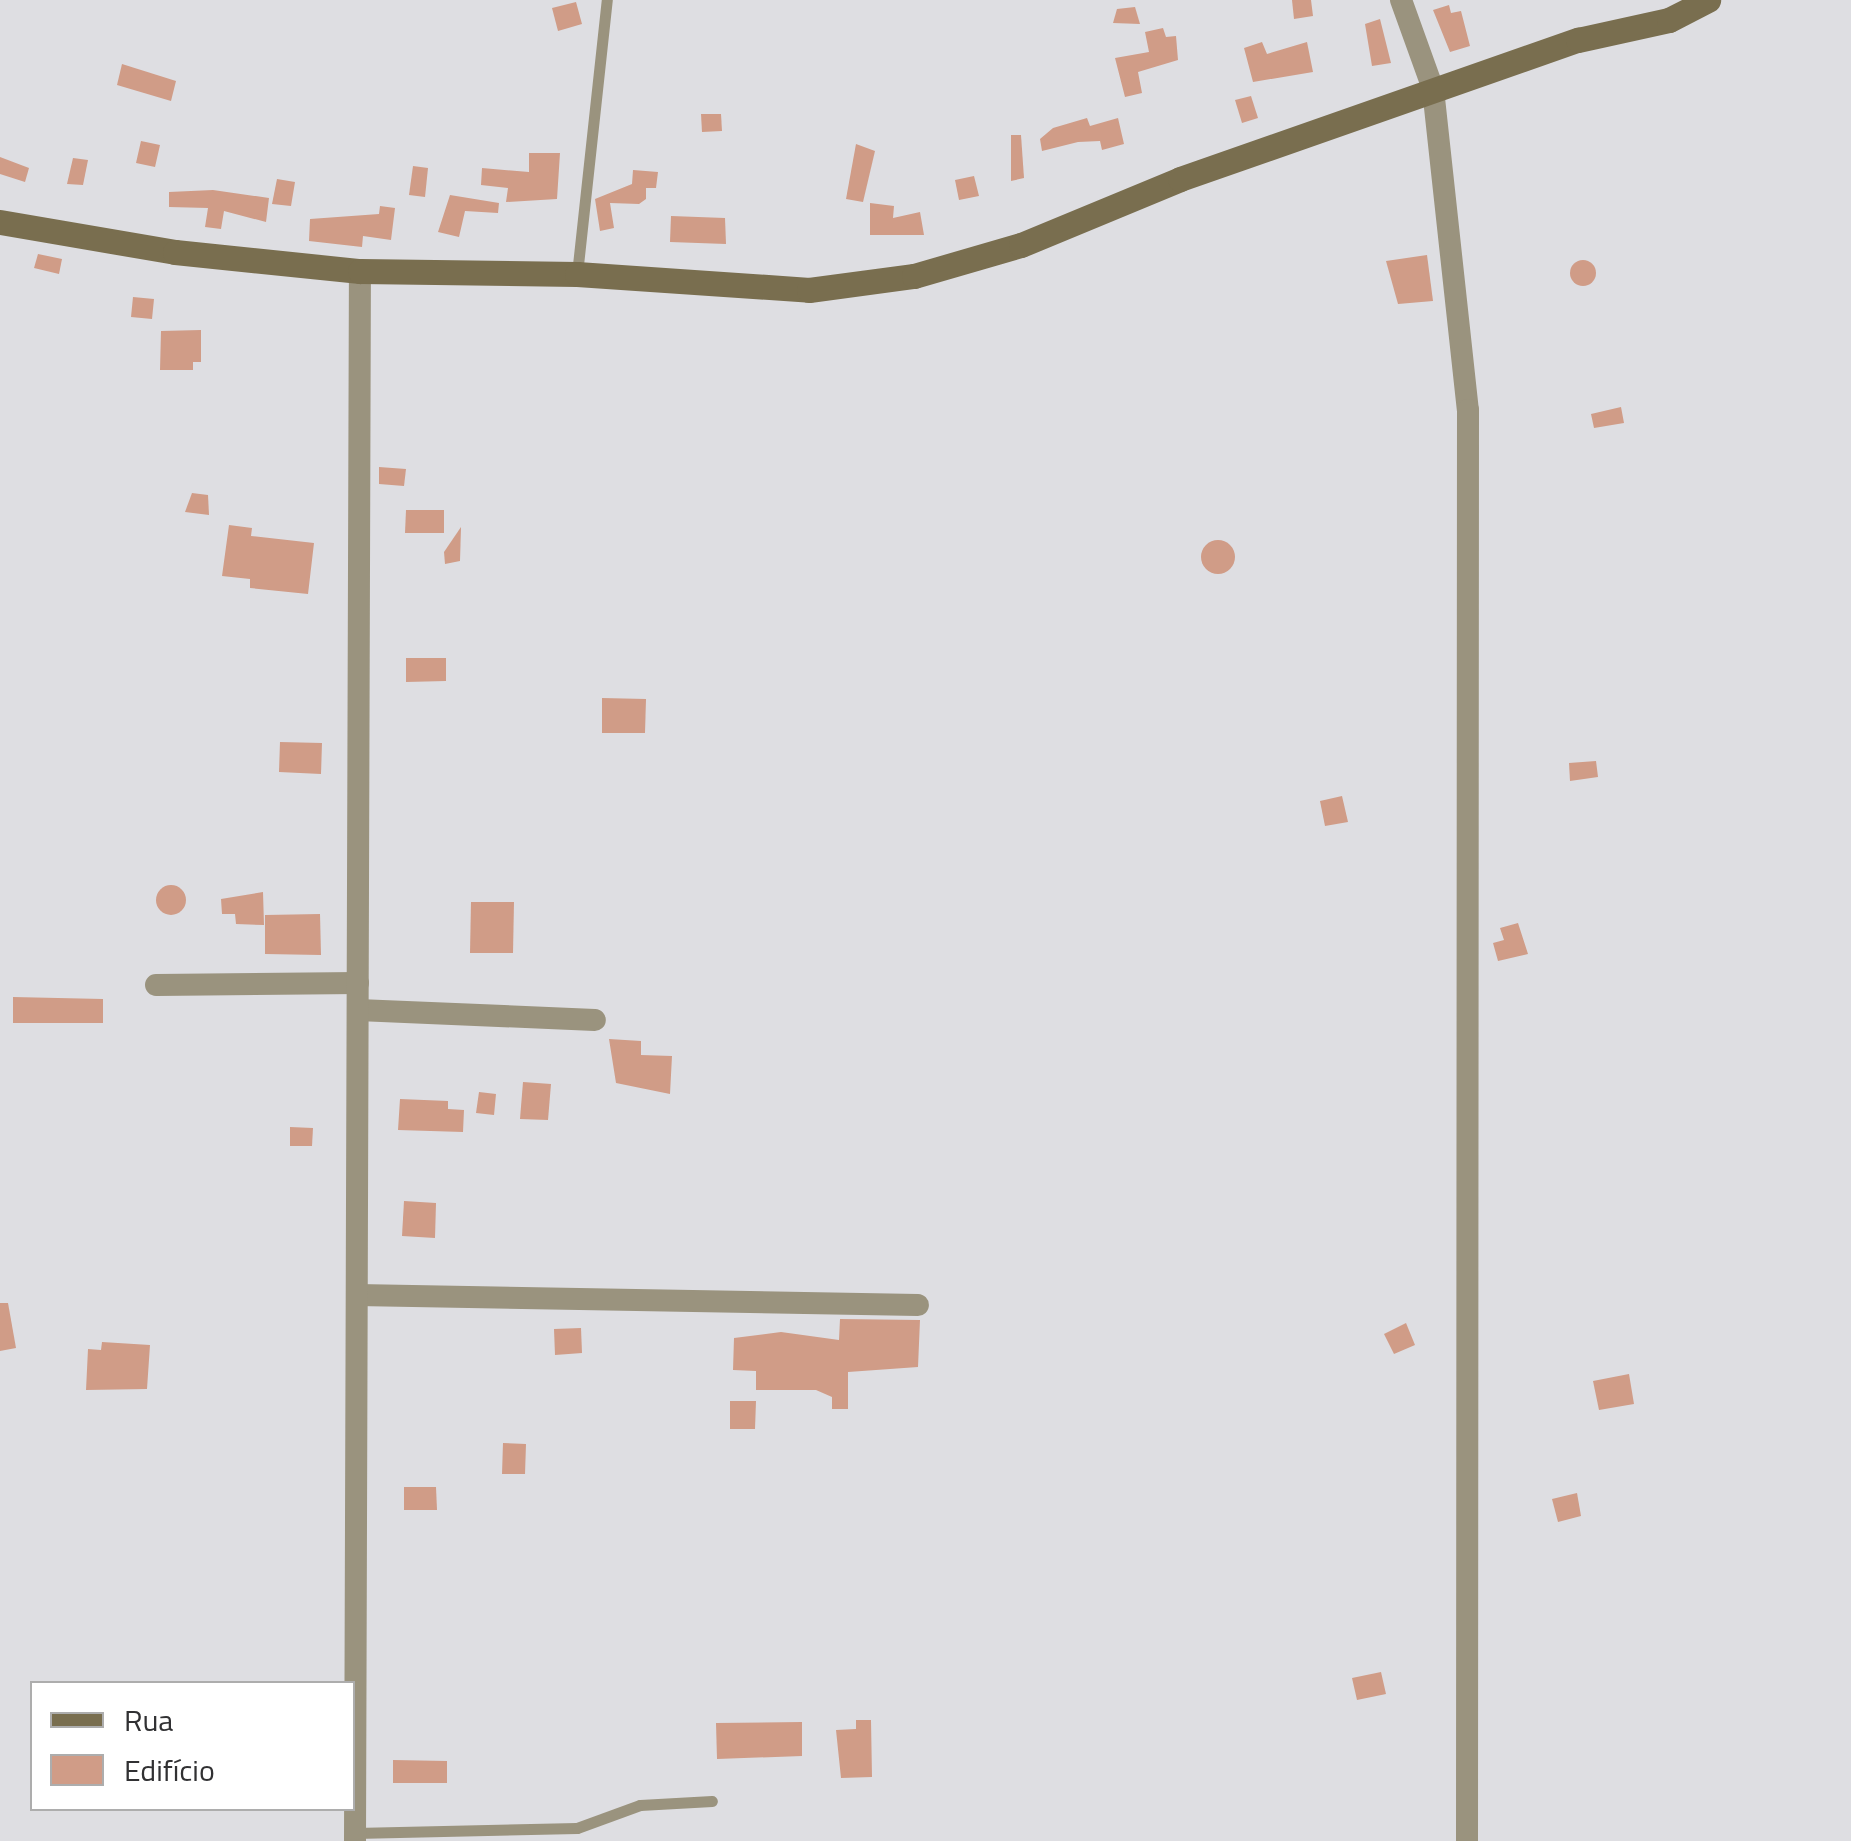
<!DOCTYPE html>
<meta charset="utf-8">
<style>
body{margin:0}
#map{position:relative;width:1851px;height:1841px;overflow:hidden;background:#dedee2;font-family:"Titillium Web",sans-serif}
div>[style]{position:absolute}
.building>*{inset:0;background:#d09c87}
.round{border-radius:50%}
.lane>*{height:11px;margin:-5.5px;padding:0 5.5px;transform-origin:5.5px;border-radius:5.5px;background:#9a937e}
.street>*{height:22px;margin:-11px;padding:0 11px;transform-origin:11px;border-radius:11px;background:#9a937e}
.secondary>*{height:25px;margin:-12.5px;padding:0 12.5px;transform-origin:12.5px;border-radius:12.5px;background:#796e4f}
span{translate:-50% -50%;white-space:nowrap;text-align:center;line-height:1.15;-webkit-text-stroke:9px #fff;paint-order:stroke}
.legend{position:absolute;left:30px;top:1681px;width:325px;height:130px;box-sizing:border-box;background:#fff;border:2px solid #adadad;margin:0;padding:12px 18px;list-style:none;font-size:30px;color:#313133}
.legend li{display:flex;align-items:center;gap:20px;height:50px}
.legend b{width:50px;border:2px solid #adadad}
</style>
<div id="map">
<div class="building">
<i style="clip-path:polygon(1292px 0,1311px 0,1313px 16px,1294px 19px)"></i>
<i style="clip-path:polygon(576px 2px,582px 24px,558px 31px,552px 8px)"></i>
<i style="clip-path:polygon(1449px 5px,1451px 13px,1461px 11px,1470px 46px,1450px 52px,1433px 10px)"></i>
<i style="clip-path:polygon(1135px 7px,1140px 24px,1113px 23px,1117px 9px)"></i>
<i style="clip-path:polygon(1380px 19px,1391px 63px,1372px 66px,1365px 24px)"></i>
<i style="clip-path:polygon(1163px 28px,1166px 37px,1176px 36px,1178px 60px,1138px 72px,1142px 93px,1125px 97px,1115px 58px,1149px 52px,1145px 32px)"></i>
<i style="clip-path:polygon(1262px 42px,1267px 54px,1307px 42px,1313px 72px,1253px 82px,1244px 48px)"></i>
<i style="clip-path:polygon(122px 64px,176px 81px,171px 101px,117px 85px)"></i>
<i style="clip-path:polygon(1251px 96px,1258px 118px,1242px 123px,1235px 100px)"></i>
<i style="clip-path:polygon(701px 114px,721px 114px,722px 131px,702px 132px)"></i>
<i style="clip-path:polygon(1087px 118px,1090px 126px,1118px 118px,1124px 144px,1102px 150px,1100px 141px,1078px 142px,1042px 151px,1040px 139px,1053px 128px)"></i>
<i style="clip-path:polygon(1011px 135px,1021px 135px,1024px 178px,1011px 181px)"></i>
<i style="clip-path:polygon(141px 141px,160px 145px,155px 167px,136px 163px)"></i>
<i style="clip-path:polygon(856px 144px,875px 151px,863px 202px,846px 199px)"></i>
<i style="clip-path:polygon(529px 153px,560px 153px,557px 199px,506px 202px,508px 188px,481px 185px,482px 168px,529px 172px)"></i>
<i style="clip-path:polygon(0 157px,29px 168px,25px 182px,0 174px)"></i>
<i style="clip-path:polygon(73px 158px,88px 160px,83px 185px,67px 184px)"></i>
<i style="clip-path:polygon(413px 166px,428px 168px,425px 197px,409px 195px)"></i>
<i style="clip-path:polygon(633px 170px,658px 172px,656px 188px,646px 188px,646px 199px,639px 204px,610px 203px,614px 228px,600px 231px,595px 199px,632px 184px)"></i>
<i style="clip-path:polygon(974px 176px,979px 196px,959px 200px,955px 180px)"></i>
<i style="clip-path:polygon(277px 179px,295px 182px,291px 206px,272px 204px)"></i>
<i style="clip-path:polygon(213px 190px,269px 198px,266px 222px,224px 211px,221px 229px,205px 227px,208px 208px,169px 207px,169px 192px)"></i>
<i style="clip-path:polygon(450px 195px,499px 203px,498px 213px,465px 211px,459px 237px,438px 232px)"></i>
<i style="clip-path:polygon(870px 203px,894px 206px,893px 218px,920px 212px,924px 235px,870px 235px)"></i>
<i style="clip-path:polygon(380px 206px,395px 208px,391px 240px,363px 236px,362px 247px,309px 241px,310px 219px,379px 214px)"></i>
<i style="clip-path:polygon(671px 216px,725px 218px,726px 244px,670px 242px)"></i>
<i style="clip-path:polygon(38px 254px,62px 259px,59px 274px,34px 268px)"></i>
<i style="clip-path:polygon(1427px 255px,1433px 301px,1398px 304px,1386px 261px)"></i>
<i class="round" style="left:1570px;top:260px;width:26px;height:26px"></i>
<i style="clip-path:polygon(133px 297px,154px 299px,152px 319px,131px 317px)"></i>
<i style="clip-path:polygon(201px 330px,201px 362px,193px 362px,193px 370px,160px 370px,161px 331px)"></i>
<i style="clip-path:polygon(1621px 407px,1624px 423px,1594px 428px,1591px 414px)"></i>
<i style="clip-path:polygon(379px 467px,406px 469px,404px 486px,379px 484px)"></i>
<i style="clip-path:polygon(192px 493px,208px 495px,209px 515px,185px 512px)"></i>
<i style="clip-path:polygon(406px 510px,444px 510px,444px 533px,405px 533px)"></i>
<i style="clip-path:polygon(229px 525px,252px 528px,251px 536px,314px 543px,308px 594px,250px 588px,250px 579px,222px 576px)"></i>
<i style="clip-path:polygon(461px 527px,460px 561px,445px 564px,444px 552px)"></i>
<i class="round" style="left:1201px;top:540px;width:34px;height:34px"></i>
<i style="clip-path:polygon(406px 658px,446px 658px,446px 681px,406px 682px)"></i>
<i style="clip-path:polygon(602px 698px,646px 699px,645px 733px,602px 733px)"></i>
<i style="clip-path:polygon(280px 742px,322px 743px,321px 774px,279px 772px)"></i>
<i style="clip-path:polygon(1596px 761px,1598px 777px,1570px 781px,1569px 763px)"></i>
<i style="clip-path:polygon(1342px 796px,1348px 822px,1325px 826px,1320px 801px)"></i>
<i class="round" style="left:156px;top:885px;width:30px;height:30px"></i>
<i style="clip-path:polygon(263px 892px,264px 925px,236px 924px,235px 914px,222px 914px,221px 899px)"></i>
<i style="clip-path:polygon(471px 902px,514px 902px,513px 953px,470px 953px)"></i>
<i style="clip-path:polygon(320px 914px,321px 955px,265px 954px,265px 915px)"></i>
<i style="clip-path:polygon(1518px 923px,1528px 954px,1498px 961px,1493px 943px,1504px 940px,1500px 928px)"></i>
<i style="clip-path:polygon(13px 997px,103px 999px,103px 1023px,13px 1023px)"></i>
<i style="clip-path:polygon(609px 1039px,641px 1041px,641px 1055px,672px 1056px,670px 1094px,616px 1083px)"></i>
<i style="clip-path:polygon(523px 1082px,551px 1084px,548px 1120px,520px 1119px)"></i>
<i style="clip-path:polygon(479px 1092px,496px 1094px,494px 1115px,476px 1113px)"></i>
<i style="clip-path:polygon(400px 1099px,448px 1101px,448px 1109px,464px 1110px,463px 1132px,398px 1130px)"></i>
<i style="clip-path:polygon(290px 1127px,313px 1128px,312px 1146px,290px 1146px)"></i>
<i style="clip-path:polygon(404px 1201px,436px 1203px,435px 1238px,402px 1236px)"></i>
<i style="clip-path:polygon(0 1303px,8px 1303px,16px 1348px,0 1351px)"></i>
<i style="clip-path:polygon(840px 1319px,920px 1320px,918px 1367px,848px 1372px,848px 1409px,832px 1409px,832px 1397px,816px 1390px,756px 1390px,756px 1371px,733px 1370px,734px 1338px,781px 1332px,839px 1340px)"></i>
<i style="clip-path:polygon(1406px 1323px,1415px 1345px,1394px 1354px,1384px 1334px)"></i>
<i style="clip-path:polygon(581px 1328px,582px 1353px,555px 1355px,554px 1329px)"></i>
<i style="clip-path:polygon(102px 1342px,150px 1345px,147px 1389px,86px 1390px,88px 1349px,101px 1350px)"></i>
<i style="clip-path:polygon(1629px 1374px,1634px 1404px,1599px 1410px,1593px 1381px)"></i>
<i style="clip-path:polygon(730px 1401px,756px 1401px,755px 1429px,730px 1429px)"></i>
<i style="clip-path:polygon(503px 1443px,526px 1444px,525px 1474px,502px 1474px)"></i>
<i style="clip-path:polygon(404px 1487px,436px 1487px,437px 1510px,404px 1510px)"></i>
<i style="clip-path:polygon(1577px 1493px,1581px 1516px,1558px 1522px,1552px 1499px)"></i>
<i style="clip-path:polygon(1381px 1672px,1386px 1694px,1357px 1700px,1352px 1678px)"></i>
<i style="clip-path:polygon(856px 1720px,871px 1720px,872px 1777px,841px 1778px,836px 1730px,856px 1729px)"></i>
<i style="clip-path:polygon(802px 1722px,802px 1756px,717px 1759px,716px 1723px)"></i>
<i style="clip-path:polygon(393px 1760px,447px 1761px,447px 1783px,393px 1783px)"></i>
</div>
<div class="lane">
<i style="left:577px;top:274px;width:276px;rotate:-83.8deg"></i>
<i style="left:355px;top:1833px;width:222px;rotate:-1.3deg"></i>
<i style="left:577px;top:1828px;width:67px;rotate:-20.1deg"></i>
<i style="left:640px;top:1805px;width:72px;rotate:-3.2deg"></i>
</div>
<div class="street">
<i style="left:1401px;top:0;width:95px;rotate:70.2deg"></i>
<i style="left:1433px;top:89px;width:323px;rotate:83.8deg"></i>
<i style="left:1468px;top:410px;width:1431px;rotate:90.04deg"></i>
<i style="left:156px;top:985px;width:202px;rotate:-0.6deg"></i>
<i style="left:358px;top:1010px;width:237px;rotate:2.4deg"></i>
<i style="left:357px;top:1295px;width:561px;rotate:1.02deg"></i>
<i style="left:355px;top:1841px;width:1570px;rotate:-89.82deg"></i>
</div>
<div class="secondary">
<i style="left:0;top:222px;width:178px;rotate:9.7deg"></i>
<i style="left:175px;top:252px;width:186px;rotate:5.9deg"></i>
<i style="left:360px;top:271px;width:217px;rotate:0.8deg"></i>
<i style="left:577px;top:274px;width:233px;rotate:3.9deg"></i>
<i style="left:809px;top:290px;width:106px;rotate:-7.6deg"></i>
<i style="left:914px;top:276px;width:111px;rotate:-16.2deg"></i>
<i style="left:1021px;top:245px;width:172px;rotate:-22.5deg"></i>
<i style="left:1180px;top:179px;width:422px;rotate:-19.3deg"></i>
<i style="left:1578px;top:40px;width:93px;rotate:-12.4deg"></i>
<i style="left:1669px;top:20px;width:44px;rotate:-27.1deg"></i>
</div>
<ul class="legend">
<li><b style="height:12px;background:#796e4f"></b>Rua</li>
<li><b style="height:28px;background:#d09c87"></b>Edifício</li>
</ul>
</div>
